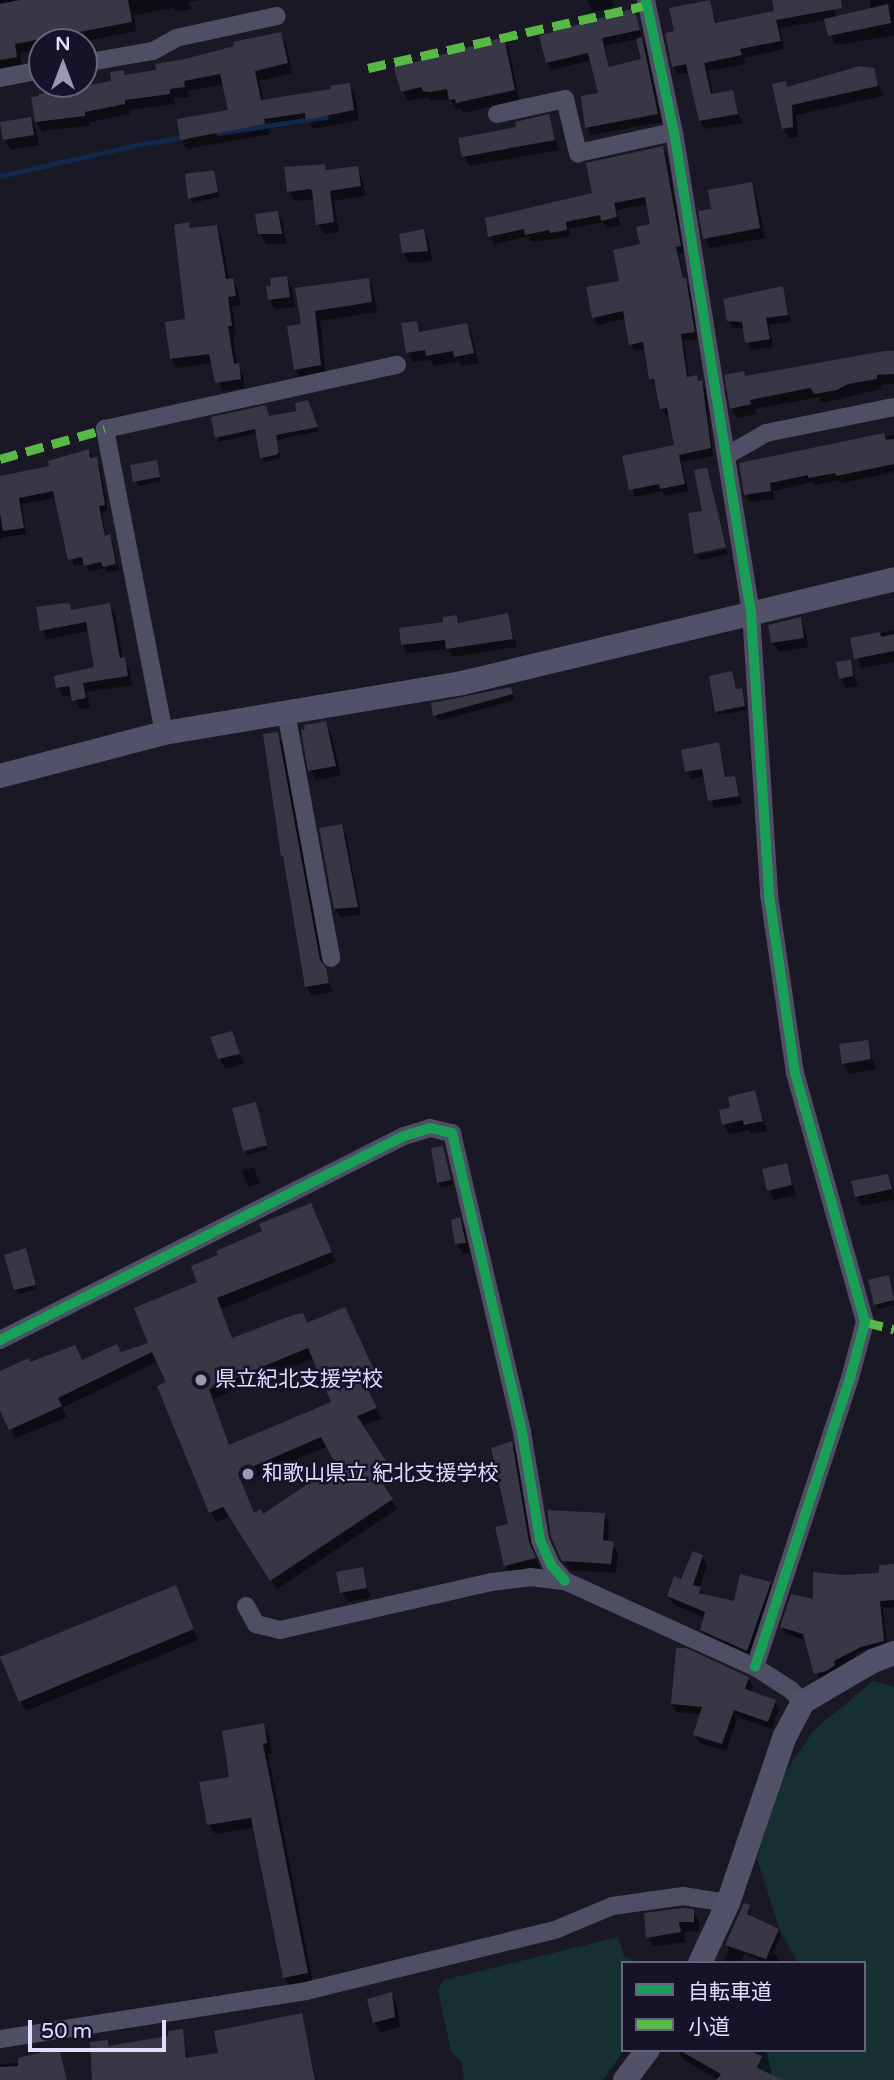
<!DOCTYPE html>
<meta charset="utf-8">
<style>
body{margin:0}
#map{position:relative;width:894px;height:2080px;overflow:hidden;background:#1a1824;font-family:"Varela Round","Noto Sans JP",sans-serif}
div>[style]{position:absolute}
.green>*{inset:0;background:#163031}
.shadow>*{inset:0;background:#0007}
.stream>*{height:5px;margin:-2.5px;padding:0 2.5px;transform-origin:2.5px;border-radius:2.5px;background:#12274b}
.building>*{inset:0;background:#393646}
.street>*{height:18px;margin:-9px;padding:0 9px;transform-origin:9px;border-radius:9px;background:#4e4e65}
.secondary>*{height:24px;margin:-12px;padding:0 12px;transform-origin:12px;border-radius:12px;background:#51516a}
.quiet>*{height:9px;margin-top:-4.5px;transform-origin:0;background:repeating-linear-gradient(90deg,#58b947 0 18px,transparent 0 27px)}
.cycleway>*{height:10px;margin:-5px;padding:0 5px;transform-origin:5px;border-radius:5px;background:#1a9f57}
.dots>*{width:19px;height:19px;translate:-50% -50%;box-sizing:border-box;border:4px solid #16122a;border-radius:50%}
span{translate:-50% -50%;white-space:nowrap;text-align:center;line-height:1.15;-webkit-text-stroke:5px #16122a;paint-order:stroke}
.poi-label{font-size:21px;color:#e0ddfe}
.left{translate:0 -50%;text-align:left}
.legend{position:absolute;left:621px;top:1961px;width:245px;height:91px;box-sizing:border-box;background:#16122a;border:2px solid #67637f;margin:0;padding:9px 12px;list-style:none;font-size:21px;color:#e0ddfe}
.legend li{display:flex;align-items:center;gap:14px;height:35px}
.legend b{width:35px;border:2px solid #67637f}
.north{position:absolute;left:28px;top:28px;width:70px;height:70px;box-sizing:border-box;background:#16122a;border:2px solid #67637f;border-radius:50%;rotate:0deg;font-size:19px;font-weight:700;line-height:28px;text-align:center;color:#e0ddfe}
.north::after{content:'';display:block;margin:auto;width:24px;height:32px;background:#9b98b2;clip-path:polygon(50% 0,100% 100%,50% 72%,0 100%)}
.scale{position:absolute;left:28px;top:2020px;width:138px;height:32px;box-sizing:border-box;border:4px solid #e0ddfe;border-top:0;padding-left:9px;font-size:21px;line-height:24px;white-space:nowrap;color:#e0ddfe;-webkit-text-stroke:5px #16122a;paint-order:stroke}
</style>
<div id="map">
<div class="green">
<i style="clip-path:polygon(873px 1681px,894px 1687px,894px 2080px,744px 2080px,755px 2050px,864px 2050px,864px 1963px,798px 1963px,779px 1928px,757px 1858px,784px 1774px,814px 1730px)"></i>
<i style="clip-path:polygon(618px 1937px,624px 1956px,638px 1963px,623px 1963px,624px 2050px,603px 2080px,464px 2080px,462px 2063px,451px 2051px,438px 1990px,444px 1980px)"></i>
</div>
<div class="shadow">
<i style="clip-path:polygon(0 0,199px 0,189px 2px,191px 9px,176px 12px,174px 8px,134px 15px,136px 31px,80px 42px,42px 42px,42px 49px,20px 53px,22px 67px,0 70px)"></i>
<i style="clip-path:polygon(587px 0,612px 0,614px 6px,593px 12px)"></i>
<i style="clip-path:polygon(774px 0,833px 0,836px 19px,871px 8px,870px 0,894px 0,894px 36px,835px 45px,826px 20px,780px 28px,784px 49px,744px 58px,745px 64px,708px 71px,713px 95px,732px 92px,742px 123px,705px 129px,700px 120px,690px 73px,678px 75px,673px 66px,676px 33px,710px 4px,717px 24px,777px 12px)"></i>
<i style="clip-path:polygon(evenodd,635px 16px,646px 47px,662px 122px,591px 135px,587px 127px,600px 94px,591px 60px,552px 70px,547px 63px,635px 16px,637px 39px,643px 60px,610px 68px,605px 46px,637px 39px)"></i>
<i style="clip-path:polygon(280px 34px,286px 44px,292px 73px,259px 81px,264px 101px,333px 90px,349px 84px,355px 94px,359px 120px,313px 129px,310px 123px,269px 129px,270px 134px,187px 149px,181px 139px,230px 111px,224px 84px,188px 91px,189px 97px,174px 98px,175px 104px,129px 110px,130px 114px,89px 122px,90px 126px,42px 131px,36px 121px,113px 82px,123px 72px,125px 76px,158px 72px)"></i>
<i style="clip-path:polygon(503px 39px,509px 49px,519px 100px,463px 113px,461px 109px,456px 110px,450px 99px,430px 101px,428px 97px,408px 101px,402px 91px)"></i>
<i style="clip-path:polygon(873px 70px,883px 96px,796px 115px,798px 137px,789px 138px,783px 128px,785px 83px,788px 88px)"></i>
<i style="clip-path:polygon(548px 116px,559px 150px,470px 166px,464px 157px)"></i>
<i style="clip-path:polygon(31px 119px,36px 129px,39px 145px,11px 150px,5px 140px)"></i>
<i style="clip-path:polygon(663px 148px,667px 155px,684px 253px,679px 254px,684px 280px,689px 287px,698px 339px,684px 341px,689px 379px,697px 377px,706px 389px,713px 456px,682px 462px,688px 491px,666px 496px,662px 491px,635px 497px,624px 457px,676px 446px,670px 415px,666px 416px,662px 408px,658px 386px,651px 379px,646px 349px,635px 351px,631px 344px,626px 319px,598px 325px,593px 317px,621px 282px,642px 246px,652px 225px,648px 204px,617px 210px,620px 225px,607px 228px,602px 222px,569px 229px,570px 237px,531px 242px,528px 236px,494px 244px,490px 236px,594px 194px)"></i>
<i style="clip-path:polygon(324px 166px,327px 172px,357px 168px,362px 178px,365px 196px,334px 201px,339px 232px,324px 234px,318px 224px,314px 199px,295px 201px,289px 191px)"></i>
<i style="clip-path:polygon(214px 172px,219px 197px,192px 203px,187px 176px)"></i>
<i style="clip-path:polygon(751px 184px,756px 194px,765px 238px,710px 248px,704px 238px,713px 210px)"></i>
<i style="clip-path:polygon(278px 213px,283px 223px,286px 244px,266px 244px,260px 234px)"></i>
<i style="clip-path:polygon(189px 224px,192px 230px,216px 226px,221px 236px,229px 280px,232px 280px,238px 289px,240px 305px,232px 306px,236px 335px,233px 335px,237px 365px,243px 374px,245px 388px,222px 391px,213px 363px,177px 368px,171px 359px,167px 323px,187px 321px)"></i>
<i style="clip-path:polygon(423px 231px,429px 241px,432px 261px,409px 263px,403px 253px)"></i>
<i style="clip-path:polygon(286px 278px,292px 288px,295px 307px,275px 309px,269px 299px)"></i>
<i style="clip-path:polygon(368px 279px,373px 289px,377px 312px,320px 321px,326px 375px,301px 379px,295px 369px,303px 325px,297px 289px)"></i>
<i style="clip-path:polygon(782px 288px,791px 322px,769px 325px,773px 347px,751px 350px,745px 328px,733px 328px,729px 320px)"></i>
<i style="clip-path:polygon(416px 323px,422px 333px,466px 325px,472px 335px,478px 363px,462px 366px,459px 361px,434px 366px,430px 360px,413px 362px,408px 352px)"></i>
<i style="clip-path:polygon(894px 353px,894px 384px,881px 385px,882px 389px,822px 403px,818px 397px,755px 409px,756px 414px,737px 418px,732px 408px,743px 373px,746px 377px)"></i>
<i style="clip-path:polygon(265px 407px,269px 417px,310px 407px,319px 431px,277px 440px,281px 457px,264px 462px,257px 433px,219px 442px,217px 437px)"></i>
<i style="clip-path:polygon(894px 435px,894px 472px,842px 483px,839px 480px,815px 485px,813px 482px,773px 491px,774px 499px,750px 502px,746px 494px,741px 464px,806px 449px)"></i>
<i style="clip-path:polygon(88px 451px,100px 465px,108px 511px,102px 513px,106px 537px,113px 543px,119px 570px,108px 573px,105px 568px,89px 571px,85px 564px,74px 566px,57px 497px,22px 504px,26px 534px,2px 538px,0 542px,0 479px,51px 467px)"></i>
<i style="clip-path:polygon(156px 462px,161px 481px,138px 486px,132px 467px)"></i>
<i style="clip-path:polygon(706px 470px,726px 545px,696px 554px,690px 515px,704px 512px)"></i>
<i style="clip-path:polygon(727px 549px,728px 554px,700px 560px,697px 555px)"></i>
<i style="clip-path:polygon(109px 604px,115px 614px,123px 659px,129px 668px,132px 685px,87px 692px,90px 708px,80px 709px,73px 695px,63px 696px,58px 687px,96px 668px,89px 631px,47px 639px,42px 630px,69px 606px,72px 611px)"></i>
<i style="clip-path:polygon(507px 615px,517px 647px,453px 657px,448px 649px,407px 653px,403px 645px,456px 617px,461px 625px)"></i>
<i style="clip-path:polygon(800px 619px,805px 629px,808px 647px,779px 652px,773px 642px)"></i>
<i style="clip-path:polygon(894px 630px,894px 662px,861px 668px,852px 639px)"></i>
<i style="clip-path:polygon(850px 662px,858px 686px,846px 688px,840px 678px)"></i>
<i style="clip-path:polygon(731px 673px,736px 691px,741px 690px,743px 694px,747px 710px,719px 715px,716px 711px)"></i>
<i style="clip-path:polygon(510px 689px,515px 700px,439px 721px,435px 715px)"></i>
<i style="clip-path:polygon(325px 723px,331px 733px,341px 775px,316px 780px,310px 770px)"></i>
<i style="clip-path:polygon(277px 734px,283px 744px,324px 968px,333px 992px,312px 996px,307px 987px,286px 862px,282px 855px)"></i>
<i style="clip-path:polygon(718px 744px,727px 779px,734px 778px,742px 804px,714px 808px,705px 776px,691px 779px,687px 771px)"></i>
<i style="clip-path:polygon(341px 826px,346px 835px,361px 915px,340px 917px,335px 909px)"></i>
<i style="clip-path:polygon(231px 1033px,244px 1064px,225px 1069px,220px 1059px)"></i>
<i style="clip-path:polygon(867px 1042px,876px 1069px,850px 1074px,844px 1064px,841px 1045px)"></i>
<i style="clip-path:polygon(754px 1092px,767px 1131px,751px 1134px,749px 1130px,729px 1134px,724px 1124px,732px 1109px)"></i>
<i style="clip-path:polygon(267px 1146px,268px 1149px,247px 1155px,246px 1152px)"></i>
<i style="clip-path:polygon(442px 1148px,453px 1185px,441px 1187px,439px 1183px)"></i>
<i style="clip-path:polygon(786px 1165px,796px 1195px,774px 1200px,769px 1190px)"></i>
<i style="clip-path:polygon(254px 1167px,260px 1184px,248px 1187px,242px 1171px)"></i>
<i style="clip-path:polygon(888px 1176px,893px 1186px,894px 1200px,862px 1206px,857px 1196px)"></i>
<i style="clip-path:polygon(evenodd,316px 1215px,336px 1262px,221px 1309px,233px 1340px,350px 1319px,378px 1381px,365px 1385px,381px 1419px,361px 1426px,390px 1472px,378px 1480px,397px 1509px,277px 1589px,230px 1516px,216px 1522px,211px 1512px,169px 1383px,158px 1361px,62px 1408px,67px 1417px,16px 1438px,0 1412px,0 1373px,30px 1364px,82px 1362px,151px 1344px,200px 1283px,316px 1215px,314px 1358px,334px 1402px,230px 1447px,213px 1399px,314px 1358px,316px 1215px,328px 1446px,338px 1466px,263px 1517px,255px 1515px,242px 1483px,328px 1446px)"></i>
<i style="clip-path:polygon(459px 1219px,465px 1229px,470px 1253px,463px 1254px,457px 1244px)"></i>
<i style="clip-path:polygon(28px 1255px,37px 1289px,18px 1294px,15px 1289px)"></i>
<i style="clip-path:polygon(888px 1277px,894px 1305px,878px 1309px,870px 1281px)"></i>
<i style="clip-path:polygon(511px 1443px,517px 1453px,534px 1554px,540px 1568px,511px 1575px,505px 1565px,510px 1525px)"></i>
<i style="clip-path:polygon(604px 1515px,609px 1524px,608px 1543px,612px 1543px,618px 1553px,616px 1573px,570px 1570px,564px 1560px)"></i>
<i style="clip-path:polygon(702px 1556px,707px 1565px,700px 1588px,704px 1596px,735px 1603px,770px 1583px,775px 1592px,752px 1659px,708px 1639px,702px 1630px,705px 1618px,674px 1605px,668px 1595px)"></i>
<i style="clip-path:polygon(894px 1566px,894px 1607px,883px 1608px,887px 1643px,855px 1653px,856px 1659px,820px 1681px,806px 1640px,786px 1634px,782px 1627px,842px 1577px,881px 1575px)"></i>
<i style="clip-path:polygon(362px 1569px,371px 1598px,348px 1602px,342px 1592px)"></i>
<i style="clip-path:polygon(181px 1597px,198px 1640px,26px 1711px,20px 1701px)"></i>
<i style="clip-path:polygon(748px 1678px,753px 1687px,751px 1693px,774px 1701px,779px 1709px,772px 1729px,738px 1717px,726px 1751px,700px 1743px,695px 1735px,702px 1714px,677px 1712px,672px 1704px)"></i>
<i style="clip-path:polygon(263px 1725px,269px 1735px,272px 1753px,268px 1754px,313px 1983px,290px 1988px,285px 1978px,254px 1828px,215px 1834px,209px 1824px,231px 1778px)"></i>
<i style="clip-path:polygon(749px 1907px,750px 1917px,778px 1930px,781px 1936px,773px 1953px,782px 1963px,766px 1963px,744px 1953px,741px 1963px,724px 1963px,729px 1949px,727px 1945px)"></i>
<i style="clip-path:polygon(693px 1911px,699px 1921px,699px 1931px,684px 1932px,685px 1942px,653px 1947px,648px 1937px)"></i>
<i style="clip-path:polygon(391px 1994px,397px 2004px,400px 2027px,380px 2032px,375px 2022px)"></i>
<i style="clip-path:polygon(301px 2015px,316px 2080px,95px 2080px,107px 2042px,110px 2047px,170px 2037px,182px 2031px,188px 2059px,220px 2054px)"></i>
<i style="clip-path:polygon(58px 2050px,68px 2080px,0 2080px,0 2064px,20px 2063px)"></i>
<i style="clip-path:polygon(678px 2050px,766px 2050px,772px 2074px,770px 2080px,718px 2080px,683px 2059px)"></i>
</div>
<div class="stream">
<i style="left:218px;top:133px;width:109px;rotate:-8.4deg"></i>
<i style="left:0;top:176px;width:145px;rotate:-12.8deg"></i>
<i style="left:141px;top:144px;width:44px;rotate:-9.2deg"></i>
</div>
<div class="building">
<i style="clip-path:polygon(20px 0,128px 0,132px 22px,15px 44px,17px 57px,0 60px,0 4px)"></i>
<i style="clip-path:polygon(710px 0,715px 23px,774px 11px,772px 0,841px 0,842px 8px,776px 20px,781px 41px,740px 49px,742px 55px,704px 63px,711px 94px,733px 90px,738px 114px,699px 121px,686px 64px,672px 67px,665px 33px,674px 31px,669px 8px)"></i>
<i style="clip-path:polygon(888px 4px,891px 23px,828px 36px,824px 19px)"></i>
<i style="clip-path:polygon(634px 8px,640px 30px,602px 38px,609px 67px,641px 59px,636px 39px,642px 37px,658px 114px,585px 128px,581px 96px,598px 93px,588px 53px,546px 63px,539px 36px)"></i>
<i style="clip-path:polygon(281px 32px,288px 63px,255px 71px,261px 100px,331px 89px,330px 86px,350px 83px,354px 110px,306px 120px,305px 113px,264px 119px,265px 124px,180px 140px,177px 119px,228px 110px,220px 74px,184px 81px,185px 87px,170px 89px,170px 94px,125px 100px,125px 104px,85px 112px,85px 116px,35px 122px,31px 97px,39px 96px,39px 94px,111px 81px,110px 72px,124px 70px,124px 75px,156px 70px,155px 64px,185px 59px,234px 46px,233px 42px)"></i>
<i style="clip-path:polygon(504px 37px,515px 90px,456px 103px,455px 99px,449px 100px,447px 89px,430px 92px,423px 91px,421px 87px,401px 92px,394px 68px)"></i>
<i style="clip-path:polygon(860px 66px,874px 68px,878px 86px,792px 105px,793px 127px,782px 129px,772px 84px,786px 81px,787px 87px)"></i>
<i style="clip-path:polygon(549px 114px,555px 140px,462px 157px,458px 138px,516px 127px,515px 122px)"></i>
<i style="clip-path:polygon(31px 117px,34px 135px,3px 140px,0 122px)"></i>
<i style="clip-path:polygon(663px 146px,681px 246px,676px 247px,683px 278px,686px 278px,695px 332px,681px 334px,687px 377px,697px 375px,698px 381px,702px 380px,711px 448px,679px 455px,685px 484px,660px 489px,659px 484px,629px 490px,622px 456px,674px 445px,667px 408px,660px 409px,654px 379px,649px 379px,643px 342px,629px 345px,623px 311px,592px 318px,586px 287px,619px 281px,613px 250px,640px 244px,636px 227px,650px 224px,645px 197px,614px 203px,617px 217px,601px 221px,600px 215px,566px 222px,567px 230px,550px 233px,549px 230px,525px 235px,524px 229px,488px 237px,485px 218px,592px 193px,586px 163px)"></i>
<i style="clip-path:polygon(325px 164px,326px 170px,358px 166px,361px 186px,330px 191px,334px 222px,316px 225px,312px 191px,310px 189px,287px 192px,284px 167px)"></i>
<i style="clip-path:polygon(214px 170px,218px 192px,188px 199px,185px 174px)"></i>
<i style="clip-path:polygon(752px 182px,760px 228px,703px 239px,698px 211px,711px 209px,708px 190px)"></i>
<i style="clip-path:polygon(278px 211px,282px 234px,258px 234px,255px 214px)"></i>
<i style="clip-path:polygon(189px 222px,190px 228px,217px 225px,226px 279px,233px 278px,236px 296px,228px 297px,232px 326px,228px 326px,234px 364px,239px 363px,241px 379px,215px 383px,209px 354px,170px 359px,165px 322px,185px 319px,174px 225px)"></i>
<i style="clip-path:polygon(424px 229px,428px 251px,402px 253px,399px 234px)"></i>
<i style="clip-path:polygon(287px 276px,290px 297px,268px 300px,266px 286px,271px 286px,270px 278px)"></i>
<i style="clip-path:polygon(369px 278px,372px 302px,315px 311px,321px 365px,294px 370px,287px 326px,301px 324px,295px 288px)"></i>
<i style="clip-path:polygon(783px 286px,788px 315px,766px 318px,770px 339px,745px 343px,742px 322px,727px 321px,723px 299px)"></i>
<i style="clip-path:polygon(417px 321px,419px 332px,467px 323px,474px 353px,454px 357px,453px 351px,426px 356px,425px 350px,406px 353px,401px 323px)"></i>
<i style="clip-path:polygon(884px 351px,894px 351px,894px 374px,877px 375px,877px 379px,848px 384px,837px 390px,815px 394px,810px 388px,750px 400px,751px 404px,730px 409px,724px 375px,744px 371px,745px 376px)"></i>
<i style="clip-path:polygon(308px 400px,318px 427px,276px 435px,279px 452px,276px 455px,260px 458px,255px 429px,215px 438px,211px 417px,266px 405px,269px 416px,296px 411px,295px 403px)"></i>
<i style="clip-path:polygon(884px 433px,886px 440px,894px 439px,894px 464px,836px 476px,835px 473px,808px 478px,808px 475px,770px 483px,771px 491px,744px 495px,739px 463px)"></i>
<i style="clip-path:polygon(89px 449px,90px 458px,97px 457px,105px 505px,99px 506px,105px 536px,110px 534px,116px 564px,103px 567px,101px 562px,84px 566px,82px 557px,68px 560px,53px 491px,19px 498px,24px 528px,3px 531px,0 513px,0 476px,49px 466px,48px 461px)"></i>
<i style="clip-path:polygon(157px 460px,160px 477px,133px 482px,130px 465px)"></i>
<i style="clip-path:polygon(707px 468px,726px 547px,694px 554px,688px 513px,702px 511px,694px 470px)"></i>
<i style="clip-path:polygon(63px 603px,70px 604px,71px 610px,110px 603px,120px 658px,125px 657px,128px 676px,83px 683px,86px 698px,72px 701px,69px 686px,56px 688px,54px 676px,94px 667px,86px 622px,40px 631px,36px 607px)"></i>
<i style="clip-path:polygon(508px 613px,513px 639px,446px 649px,445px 640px,401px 645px,399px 628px,443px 622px,443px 617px,457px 615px,458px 623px)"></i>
<i style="clip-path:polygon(801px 617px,804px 638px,771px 643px,768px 625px)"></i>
<i style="clip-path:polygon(880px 632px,881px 637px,894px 634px,894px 651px,854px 659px,850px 638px)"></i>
<i style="clip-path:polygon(851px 660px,853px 676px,839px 679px,836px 662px)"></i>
<i style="clip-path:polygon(732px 671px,736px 689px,742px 688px,745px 706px,715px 712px,709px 676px)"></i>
<i style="clip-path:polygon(511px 687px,513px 694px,433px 716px,431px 703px)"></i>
<i style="clip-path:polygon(326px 721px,336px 766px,308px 771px,301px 730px,305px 729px,304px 725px)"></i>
<i style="clip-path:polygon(278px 732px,320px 960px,326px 968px,329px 983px,305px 987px,283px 856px,281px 856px,263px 734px)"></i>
<i style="clip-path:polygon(719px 742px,725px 777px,735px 776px,739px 796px,708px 801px,702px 769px,685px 772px,681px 750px)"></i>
<i style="clip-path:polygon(342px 824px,358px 907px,334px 909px,319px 828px)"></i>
<i style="clip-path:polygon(232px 1031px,240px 1054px,218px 1059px,210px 1037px)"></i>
<i style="clip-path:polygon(868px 1040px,871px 1059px,842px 1064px,839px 1044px)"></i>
<i style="clip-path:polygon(755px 1090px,763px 1121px,744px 1125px,743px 1120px,722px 1125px,719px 1110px,730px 1107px,728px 1097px)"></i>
<i style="clip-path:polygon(256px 1102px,267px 1145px,243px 1151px,232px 1108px)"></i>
<i style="clip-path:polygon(443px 1146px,451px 1180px,437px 1183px,431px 1148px)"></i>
<i style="clip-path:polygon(787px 1163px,792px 1185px,767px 1191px,762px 1169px)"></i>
<i style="clip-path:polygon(888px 1174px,892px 1189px,855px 1197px,851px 1181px)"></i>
<i style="clip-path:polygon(evenodd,311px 1203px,332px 1252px,217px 1298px,232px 1338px,293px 1315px,303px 1313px,307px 1323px,345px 1307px,374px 1370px,361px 1375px,377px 1408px,357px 1416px,386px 1461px,373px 1470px,393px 1499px,270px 1581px,223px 1507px,209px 1513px,157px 1386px,166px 1382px,152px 1352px,58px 1398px,62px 1406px,9px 1430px,0 1411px,0 1371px,29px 1358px,30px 1362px,75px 1345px,82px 1360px,117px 1344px,121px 1352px,148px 1343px,134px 1308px,197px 1282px,191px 1266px,218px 1255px,216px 1251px,262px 1231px,259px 1224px,311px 1203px,308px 1348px,331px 1402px,229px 1445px,209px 1389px,308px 1348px,311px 1203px,321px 1437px,336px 1465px,263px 1514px,260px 1509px,254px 1513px,238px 1473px,321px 1437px)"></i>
<i style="clip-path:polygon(460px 1217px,466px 1243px,455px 1244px,451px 1220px)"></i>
<i style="clip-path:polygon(26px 1248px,36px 1285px,14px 1290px,4px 1255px)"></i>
<i style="clip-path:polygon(889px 1275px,894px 1300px,874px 1305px,868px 1280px)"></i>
<i style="clip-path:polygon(512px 1441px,529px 1542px,536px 1558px,504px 1566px,495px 1527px,508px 1524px,491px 1448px)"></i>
<i style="clip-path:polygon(547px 1510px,605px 1513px,603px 1540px,614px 1542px,611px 1564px,562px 1561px,551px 1537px)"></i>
<i style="clip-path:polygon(693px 1551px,703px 1555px,693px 1585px,701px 1587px,699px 1593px,734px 1601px,740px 1574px,771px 1582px,747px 1651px,700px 1630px,705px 1612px,667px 1596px,674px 1576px,681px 1579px)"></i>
<i style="clip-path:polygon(894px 1564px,894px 1600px,880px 1601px,884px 1641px,861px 1647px,834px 1661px,835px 1665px,826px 1671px,814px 1674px,803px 1634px,780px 1627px,791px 1594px,813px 1599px,813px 1572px,842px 1575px,879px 1573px,879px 1565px)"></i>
<i style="clip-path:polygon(363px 1567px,367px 1588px,340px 1593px,336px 1572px)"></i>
<i style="clip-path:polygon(176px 1585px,194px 1629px,19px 1702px,0 1657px)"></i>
<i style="clip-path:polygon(676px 1648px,686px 1648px,749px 1677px,745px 1689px,776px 1700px,768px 1722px,734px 1710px,722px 1744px,693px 1735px,702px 1707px,671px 1704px)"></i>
<i style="clip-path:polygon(264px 1723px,267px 1743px,263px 1744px,308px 1973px,283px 1978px,251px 1818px,207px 1825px,199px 1782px,229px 1777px,222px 1731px)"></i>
<i style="clip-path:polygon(744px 1903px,750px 1905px,747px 1914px,779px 1929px,766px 1959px,725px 1945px)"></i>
<i style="clip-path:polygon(683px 1908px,694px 1909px,694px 1922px,679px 1922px,681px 1932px,646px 1938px,644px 1913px)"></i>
<i style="clip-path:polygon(392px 1992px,395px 2017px,373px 2023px,367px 1999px)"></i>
<i style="clip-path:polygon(302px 2013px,315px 2080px,92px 2080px,90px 2042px,108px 2040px,108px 2046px,168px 2036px,168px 2031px,183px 2029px,186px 2058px,218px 2053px,214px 2031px)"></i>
<i style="clip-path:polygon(59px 2048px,67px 2080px,0 2080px,0 2067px,18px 2066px,18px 2058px)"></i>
<i style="clip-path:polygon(679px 2050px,748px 2050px,762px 2056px,757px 2068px,784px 2080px,716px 2080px,721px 2074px)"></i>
</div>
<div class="street">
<i style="left:646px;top:0;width:141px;rotate:78.1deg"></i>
<i style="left:675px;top:138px;width:481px;rotate:80.9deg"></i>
<i style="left:751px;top:613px;width:283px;rotate:86.3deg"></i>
<i style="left:769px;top:895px;width:180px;rotate:81.7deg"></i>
<i style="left:795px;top:1073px;width:259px;rotate:74.3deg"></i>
<i style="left:865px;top:1322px;width:58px;rotate:105deg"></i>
<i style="left:850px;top:1378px;width:304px;rotate:108.2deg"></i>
<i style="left:84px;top:63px;width:70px;rotate:-9.9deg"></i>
<i style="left:153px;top:51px;width:26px;rotate:-29deg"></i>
<i style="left:176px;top:38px;width:103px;rotate:-12.3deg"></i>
<i style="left:0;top:78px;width:43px;rotate:-10.8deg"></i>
<i style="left:497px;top:114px;width:70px;rotate:-12.4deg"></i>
<i style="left:565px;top:99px;width:56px;rotate:76.5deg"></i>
<i style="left:578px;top:153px;width:97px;rotate:-12.5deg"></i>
<i style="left:726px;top:456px;width:46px;rotate:-29.9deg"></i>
<i style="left:766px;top:433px;width:131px;rotate:-11.5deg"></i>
<i style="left:286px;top:712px;width:250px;rotate:79.6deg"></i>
<i style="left:164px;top:733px;width:310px;rotate:-101deg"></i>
<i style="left:105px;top:429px;width:299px;rotate:-12.4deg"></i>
<i style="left:0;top:1340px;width:453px;rotate:-26.8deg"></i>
<i style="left:404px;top:1136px;width:27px;rotate:-17deg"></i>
<i style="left:430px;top:1128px;width:23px;rotate:13deg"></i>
<i style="left:452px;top:1133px;width:307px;rotate:76.8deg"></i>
<i style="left:522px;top:1432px;width:109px;rotate:80.5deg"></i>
<i style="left:540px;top:1540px;width:27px;rotate:66deg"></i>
<i style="left:551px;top:1565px;width:21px;rotate:49deg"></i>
<i style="left:246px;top:1606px;width:21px;rotate:61deg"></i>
<i style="left:256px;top:1624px;width:25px;rotate:14deg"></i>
<i style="left:280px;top:1630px;width:217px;rotate:-12.8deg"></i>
<i style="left:492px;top:1582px;width:38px;rotate:-7deg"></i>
<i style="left:530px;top:1577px;width:35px;rotate:7deg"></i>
<i style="left:565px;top:1581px;width:209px;rotate:24.4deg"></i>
<i style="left:755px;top:1667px;width:43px;rotate:32.6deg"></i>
<i style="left:791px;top:1690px;width:17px;rotate:45deg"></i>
<i style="left:0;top:2039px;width:310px;rotate:-8.9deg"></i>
<i style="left:306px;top:1991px;width:256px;rotate:-13.8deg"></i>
<i style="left:555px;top:1930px;width:62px;rotate:-22.8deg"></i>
<i style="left:612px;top:1906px;width:72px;rotate:-8deg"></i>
<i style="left:683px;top:1896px;width:46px;rotate:8.8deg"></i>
</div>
<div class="secondary">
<i style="left:0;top:776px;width:170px;rotate:-14.7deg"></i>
<i style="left:164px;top:733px;width:302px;rotate:-9.5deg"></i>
<i style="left:462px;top:683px;width:444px;rotate:-13.5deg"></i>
<i style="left:700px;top:1963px;width:66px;rotate:-65deg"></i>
<i style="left:728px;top:1903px;width:176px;rotate:-71.2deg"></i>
<i style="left:785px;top:1736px;width:38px;rotate:-62deg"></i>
<i style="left:803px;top:1702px;width:81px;rotate:-30.4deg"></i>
<i style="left:873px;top:1661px;width:22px;rotate:-21deg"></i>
<i style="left:625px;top:2080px;width:38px;rotate:-53deg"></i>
</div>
<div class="quiet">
<i style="left:368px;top:68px;width:286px;rotate:-12.7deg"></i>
<i style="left:0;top:459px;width:109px;rotate:-15.9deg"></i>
<i style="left:865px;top:1322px;width:30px;rotate:14deg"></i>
</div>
<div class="cycleway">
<i style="left:646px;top:0;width:141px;rotate:78.1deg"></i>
<i style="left:675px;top:138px;width:481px;rotate:80.9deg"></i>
<i style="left:751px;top:613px;width:283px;rotate:86.3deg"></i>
<i style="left:769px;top:895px;width:180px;rotate:81.7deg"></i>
<i style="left:795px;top:1073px;width:259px;rotate:74.3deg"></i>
<i style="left:865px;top:1322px;width:58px;rotate:105deg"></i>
<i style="left:850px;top:1378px;width:304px;rotate:108.2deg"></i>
<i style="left:0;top:1340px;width:453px;rotate:-26.8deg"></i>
<i style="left:404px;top:1136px;width:27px;rotate:-17deg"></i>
<i style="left:430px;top:1128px;width:23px;rotate:13deg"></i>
<i style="left:452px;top:1133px;width:307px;rotate:76.8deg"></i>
<i style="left:522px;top:1432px;width:109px;rotate:80.5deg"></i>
<i style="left:540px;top:1540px;width:27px;rotate:66deg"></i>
<i style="left:551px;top:1565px;width:21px;rotate:49deg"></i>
</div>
<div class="dots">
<i style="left:201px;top:1380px;background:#9b98b2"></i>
<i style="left:248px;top:1474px;background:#9b98b2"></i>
</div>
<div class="poi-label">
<span class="left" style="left:215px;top:1380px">県立紀北支援学校</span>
<span class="left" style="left:262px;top:1474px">和歌山県立 紀北支援学校</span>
</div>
<ul class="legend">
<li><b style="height:9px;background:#1a9f57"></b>自転車道</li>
<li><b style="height:9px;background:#58b947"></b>小道</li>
</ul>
<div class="north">N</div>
<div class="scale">50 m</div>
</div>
